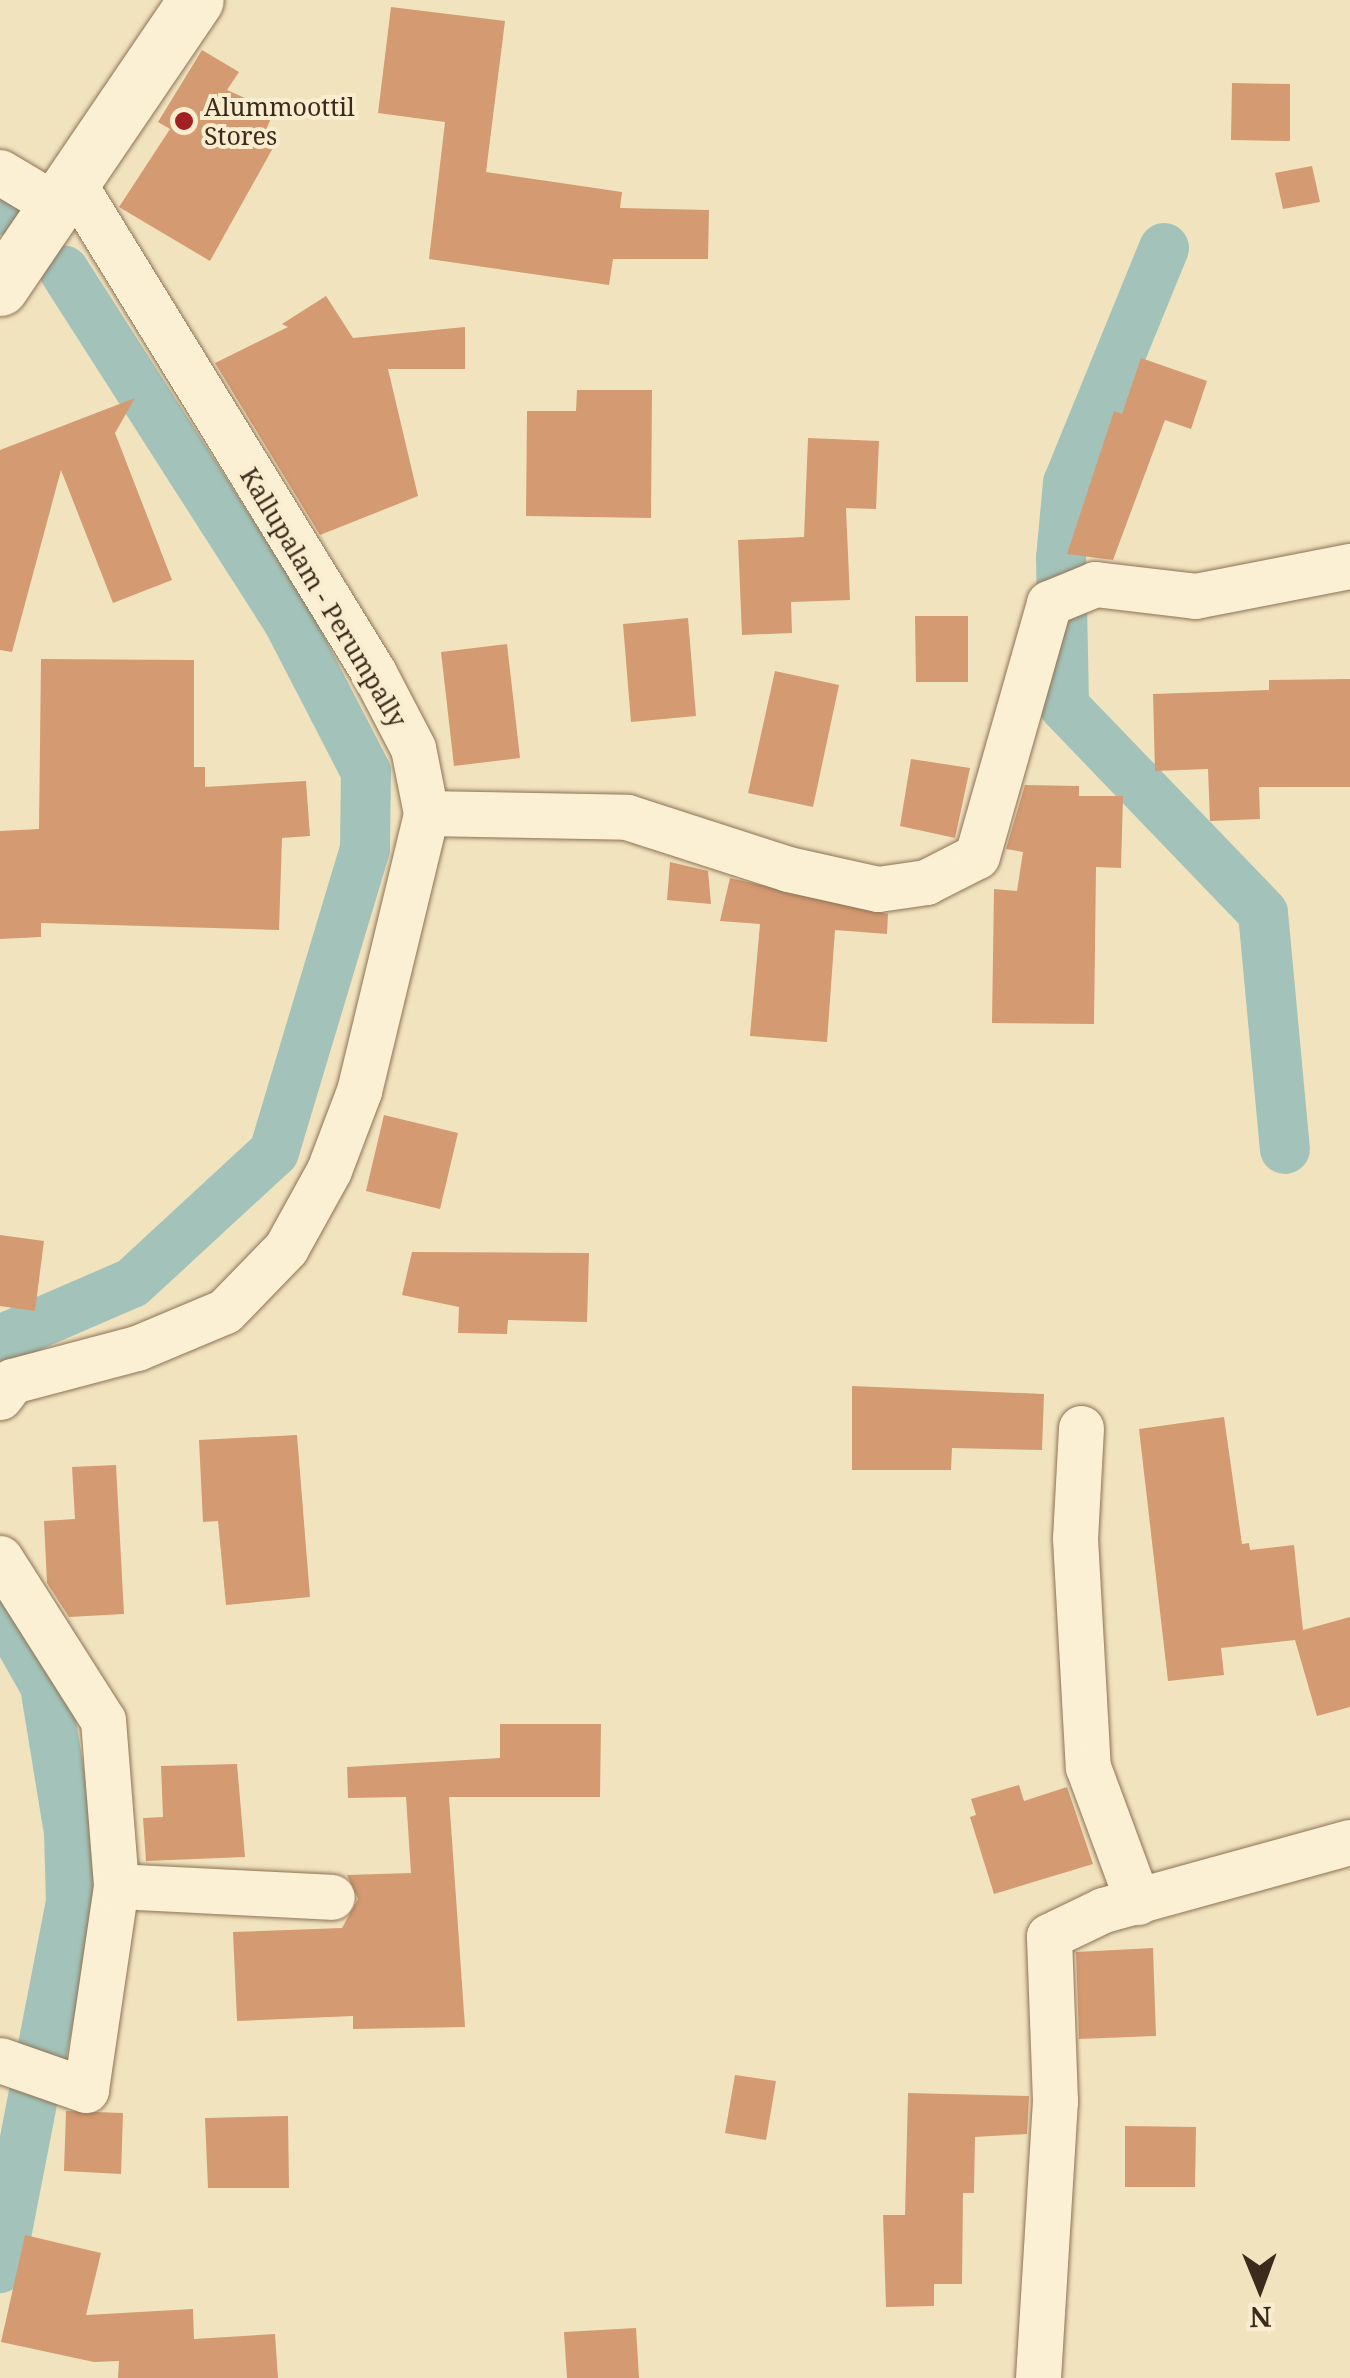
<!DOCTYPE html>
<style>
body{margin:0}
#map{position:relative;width:1350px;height:2378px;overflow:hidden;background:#f2e3bf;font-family:"Noto Serif",serif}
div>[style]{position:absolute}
.canal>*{height:50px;margin:-25px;padding:0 25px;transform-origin:25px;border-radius:25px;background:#a3c3ba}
.building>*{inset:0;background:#d49a72}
.roads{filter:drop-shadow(0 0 2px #8d7356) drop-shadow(0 0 2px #8d7356)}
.street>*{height:45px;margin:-22.5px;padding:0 22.5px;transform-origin:22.5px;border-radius:22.5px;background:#fcf0d4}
.secondary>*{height:55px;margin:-27.5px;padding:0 27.5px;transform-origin:27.5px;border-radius:27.5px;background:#fcf0d4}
.dots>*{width:28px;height:28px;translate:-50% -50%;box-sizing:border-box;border:5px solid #f9edd0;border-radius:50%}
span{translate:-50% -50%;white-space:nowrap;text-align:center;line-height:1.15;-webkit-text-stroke:8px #f9edd0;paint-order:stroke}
.poi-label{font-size:25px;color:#3b2b1c}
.left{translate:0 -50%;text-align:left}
.street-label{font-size:25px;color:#3b2b1c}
.north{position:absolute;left:1210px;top:2238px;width:100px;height:100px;-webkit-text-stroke:8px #f9edd0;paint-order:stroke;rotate:179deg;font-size:28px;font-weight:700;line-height:40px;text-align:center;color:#3b2b1c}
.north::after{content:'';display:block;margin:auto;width:35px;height:45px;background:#3b2b1c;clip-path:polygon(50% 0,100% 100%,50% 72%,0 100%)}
</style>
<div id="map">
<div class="canal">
<i style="left:0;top:207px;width:4px;rotate:45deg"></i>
<i style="left:1164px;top:248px;width:254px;rotate:112.2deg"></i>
<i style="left:1068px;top:483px;width:75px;rotate:95.3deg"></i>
<i style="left:1061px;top:558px;width:148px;rotate:88.8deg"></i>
<i style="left:1064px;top:706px;width:287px;rotate:46.1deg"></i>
<i style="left:1263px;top:913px;width:237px;rotate:84.7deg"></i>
<i style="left:0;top:1340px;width:144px;rotate:-23.4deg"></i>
<i style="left:132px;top:1283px;width:193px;rotate:-42.7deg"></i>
<i style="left:274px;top:1152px;width:316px;rotate:-73.3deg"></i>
<i style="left:365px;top:849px;width:77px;rotate:-89.3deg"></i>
<i style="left:366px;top:772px;width:170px;rotate:-117.3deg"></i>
<i style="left:288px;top:621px;width:416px;rotate:-122.6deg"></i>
<i style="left:0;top:1606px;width:92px;rotate:60.6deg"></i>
<i style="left:45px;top:1686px;width:148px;rotate:80.7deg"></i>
<i style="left:69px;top:1832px;width:70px;rotate:88.4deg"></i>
<i style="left:71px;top:1902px;width:373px;rotate:101deg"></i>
</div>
<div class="building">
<i style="clip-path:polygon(391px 7px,505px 21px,486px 172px,622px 192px,620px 208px,709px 210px,708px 259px,613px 259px,609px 285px,429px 259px,445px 122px,378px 113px)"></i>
<i style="clip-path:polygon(202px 50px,239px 72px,227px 90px,274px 111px,265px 132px,279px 137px,210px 261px,119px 207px,170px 129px,158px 122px)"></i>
<i style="clip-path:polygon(1232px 83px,1290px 84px,1290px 141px,1231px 140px)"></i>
<i style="clip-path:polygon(1312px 166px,1320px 202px,1283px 209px,1275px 173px)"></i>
<i style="clip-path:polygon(326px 296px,353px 338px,465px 327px,465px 369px,388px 369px,418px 496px,320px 535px,215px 363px,288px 327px,282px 324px)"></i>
<i style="clip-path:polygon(1141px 358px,1207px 381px,1191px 429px,1165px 420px,1113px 560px,1067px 554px,1114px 411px,1122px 414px)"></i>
<i style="clip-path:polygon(577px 390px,652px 390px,651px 518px,526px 516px,527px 411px,576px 411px)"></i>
<i style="clip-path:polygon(135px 398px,115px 433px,172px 580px,113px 603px,61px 470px,12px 652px,0 650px,0 450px)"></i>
<i style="clip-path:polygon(808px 438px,879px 441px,876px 509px,846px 508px,850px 600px,791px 602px,792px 633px,742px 635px,738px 540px,804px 537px)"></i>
<i style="clip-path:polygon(915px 616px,968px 616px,968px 682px,916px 682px)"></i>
<i style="clip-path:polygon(688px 618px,696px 716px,631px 722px,623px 624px)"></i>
<i style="clip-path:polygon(507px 644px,520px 758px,454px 766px,441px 652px)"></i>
<i style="clip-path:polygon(41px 659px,194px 660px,194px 767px,205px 767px,205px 787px,306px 781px,310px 836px,282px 838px,279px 930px,41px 923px,41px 937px,0 939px,0 831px,39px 829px)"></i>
<i style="clip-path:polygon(775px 671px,839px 685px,813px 807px,748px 793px)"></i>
<i style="clip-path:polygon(1350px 679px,1350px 787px,1259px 787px,1260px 819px,1210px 821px,1208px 769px,1155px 771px,1153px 694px,1269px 690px,1269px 680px)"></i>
<i style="clip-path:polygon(911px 759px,970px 768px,955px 838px,900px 826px)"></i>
<i style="clip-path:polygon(1025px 785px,1079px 786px,1079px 796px,1123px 796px,1121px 868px,1096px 867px,1094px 1024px,992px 1023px,994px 889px,1017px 891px,1023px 852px,1006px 849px)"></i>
<i style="clip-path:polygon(670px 862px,708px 871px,711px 904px,667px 900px)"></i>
<i style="clip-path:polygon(730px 878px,888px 914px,887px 934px,835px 930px,827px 1042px,750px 1036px,760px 924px,720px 921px)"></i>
<i style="clip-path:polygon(384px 1115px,458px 1133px,440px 1209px,366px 1191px)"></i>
<i style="clip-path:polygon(0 1235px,44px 1241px,35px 1311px,0 1306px)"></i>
<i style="clip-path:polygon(412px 1252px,589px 1253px,587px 1322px,508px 1320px,507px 1334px,458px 1333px,459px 1307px,402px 1295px)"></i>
<i style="clip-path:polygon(852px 1386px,1044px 1394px,1042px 1450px,952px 1448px,951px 1470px,852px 1470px)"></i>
<i style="clip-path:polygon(1224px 1417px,1242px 1544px,1249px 1543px,1250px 1550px,1294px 1545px,1303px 1630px,1350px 1617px,1350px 1707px,1317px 1716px,1295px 1640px,1221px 1648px,1224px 1675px,1168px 1681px,1139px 1429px)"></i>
<i style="clip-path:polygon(297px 1435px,310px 1597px,226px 1605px,218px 1521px,203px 1522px,199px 1440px)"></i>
<i style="clip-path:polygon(116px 1465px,124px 1614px,69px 1617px,47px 1583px,44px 1521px,75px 1519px,72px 1467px)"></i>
<i style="clip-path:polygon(500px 1724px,601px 1724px,600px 1797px,449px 1797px,465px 2027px,353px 2029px,353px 2016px,237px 2021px,233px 1932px,342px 1928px,358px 1899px,347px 1875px,411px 1873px,406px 1797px,348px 1798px,347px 1767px,500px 1758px)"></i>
<i style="clip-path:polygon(237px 1764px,245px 1857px,146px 1861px,143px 1818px,163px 1817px,161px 1766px)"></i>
<i style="clip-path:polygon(1019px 1785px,1024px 1801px,1067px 1787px,1093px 1864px,994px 1894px,970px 1817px,976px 1815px,971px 1799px)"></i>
<i style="clip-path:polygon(1153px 1948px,1156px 2036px,1079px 2039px,1076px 1952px)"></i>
<i style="clip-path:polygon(735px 2075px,776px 2081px,766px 2140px,725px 2133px)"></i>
<i style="clip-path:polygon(908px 2093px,1029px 2096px,1027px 2134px,975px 2137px,974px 2193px,963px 2193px,962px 2284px,934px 2284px,934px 2306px,886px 2307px,883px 2215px,905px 2215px)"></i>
<i style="clip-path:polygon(66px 2111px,123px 2113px,121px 2174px,64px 2171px)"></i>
<i style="clip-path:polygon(288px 2116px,289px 2188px,208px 2188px,205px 2118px)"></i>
<i style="clip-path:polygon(1125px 2126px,1196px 2127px,1195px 2187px,1125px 2187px)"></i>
<i style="clip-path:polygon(25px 2235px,101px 2253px,86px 2315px,193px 2309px,194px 2339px,275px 2334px,278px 2378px,118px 2378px,119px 2361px,94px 2362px,1px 2342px)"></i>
<i style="clip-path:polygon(636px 2328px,639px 2378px,567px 2378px,564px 2332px)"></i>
</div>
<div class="roads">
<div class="street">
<i style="left:0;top:172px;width:66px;rotate:30.8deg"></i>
<i style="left:426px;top:813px;width:201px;rotate:1.1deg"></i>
<i style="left:627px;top:817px;width:169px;rotate:17.9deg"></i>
<i style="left:788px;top:869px;width:92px;rotate:12.5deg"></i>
<i style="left:878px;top:889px;width:49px;rotate:-8.3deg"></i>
<i style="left:926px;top:882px;width:57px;rotate:-27deg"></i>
<i style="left:977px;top:856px;width:263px;rotate:-74.1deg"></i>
<i style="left:1049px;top:603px;width:50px;rotate:-22.4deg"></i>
<i style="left:1095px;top:584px;width:101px;rotate:6.8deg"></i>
<i style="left:1195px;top:596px;width:158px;rotate:-11deg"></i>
<i style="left:0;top:1397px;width:20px;rotate:-53deg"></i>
<i style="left:12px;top:1381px;width:129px;rotate:-14.8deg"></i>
<i style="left:137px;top:1348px;width:95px;rotate:-22.8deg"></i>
<i style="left:225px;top:1311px;width:88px;rotate:-45.9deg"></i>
<i style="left:286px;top:1248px;width:89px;rotate:-61.1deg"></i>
<i style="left:329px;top:1170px;width:85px;rotate:-69.2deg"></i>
<i style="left:359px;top:1091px;width:286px;rotate:-76.4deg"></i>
<i style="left:426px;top:813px;width:66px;rotate:-101.3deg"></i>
<i style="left:413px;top:748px;width:85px;rotate:-117.5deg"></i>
<i style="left:374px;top:673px;width:574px;rotate:-121.53deg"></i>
<i style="left:1081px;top:1428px;width:110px;rotate:93.1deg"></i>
<i style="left:1075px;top:1538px;width:229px;rotate:86.8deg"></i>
<i style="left:1088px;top:1767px;width:144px;rotate:69.7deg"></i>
<i style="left:0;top:1558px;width:192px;rotate:57.6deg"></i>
<i style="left:103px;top:1720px;width:167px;rotate:85.5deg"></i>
<i style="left:116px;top:1886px;width:206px;rotate:98.4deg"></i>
<i style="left:86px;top:2090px;width:91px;rotate:-160.8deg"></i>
<i style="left:116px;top:1886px;width:216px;rotate:2.9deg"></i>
<i style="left:1038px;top:2378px;width:278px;rotate:-86.5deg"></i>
<i style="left:1055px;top:2101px;width:165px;rotate:-92.1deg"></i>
<i style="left:1049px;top:1936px;width:60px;rotate:-25.7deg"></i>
<i style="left:1103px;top:1910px;width:256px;rotate:-15.4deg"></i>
</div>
<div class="secondary">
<i style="left:0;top:288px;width:348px;rotate:-55.8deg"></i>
</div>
</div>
<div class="dots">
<i style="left:184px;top:121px;background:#a12021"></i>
</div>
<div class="poi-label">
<span class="left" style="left:204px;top:121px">Alummoottil<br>Stores</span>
</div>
<div class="street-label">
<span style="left:324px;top:597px;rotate:59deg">Kallupalam - Perumpally</span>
</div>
<div class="north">N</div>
</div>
